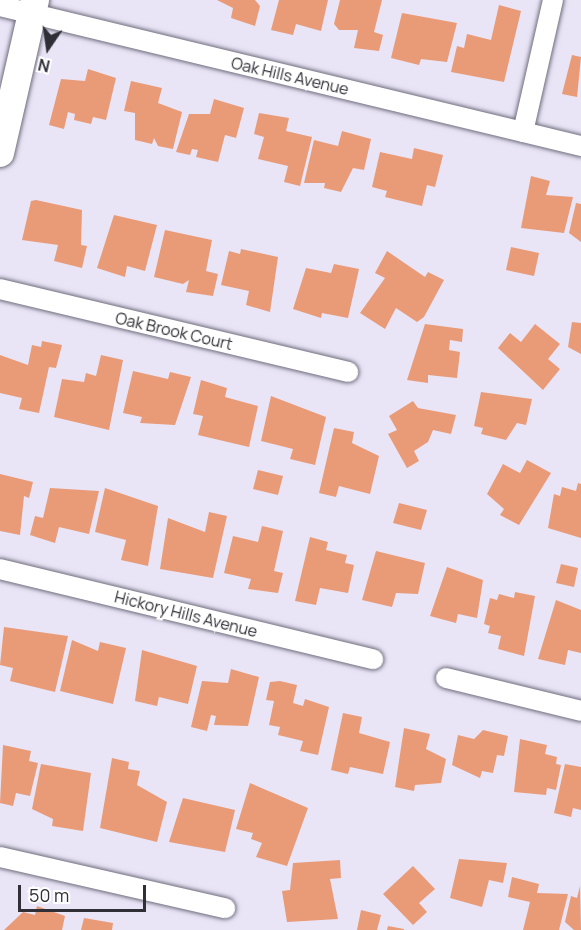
<!DOCTYPE html>
<style>
body{margin:0}
#map{position:relative;width:581px;height:930px;overflow:hidden;background:#e9e5f7;font-family:Manrope,sans-serif}
div>[style]{position:absolute}
.building>*{inset:0;background:#e99b78}
.roads{filter:drop-shadow(0 0 2px #706d7d) drop-shadow(0 0 2px #706d7d)}
.street>*{height:20px;margin:-10px;padding:0 10px;transform-origin:10px;border-radius:10px;background:#fff}
.secondary>*{height:28px;margin:-14px;padding:0 14px;transform-origin:14px;border-radius:14px;background:#fff}
span{translate:-50% -50%;white-space:nowrap;text-align:center;line-height:1.15;-webkit-text-stroke:5px #fff;paint-order:stroke}
.street-label{font-size:16px;color:#302f36}
.north{position:absolute;left:18px;top:18px;width:60px;height:60px;-webkit-text-stroke:4px #fff;paint-order:stroke;rotate:193deg;font-size:16px;font-weight:700;line-height:24px;text-align:center;color:#302f36}
.north::after{content:'';display:block;margin:auto;width:21px;height:27px;background:#302f36;clip-path:polygon(50% 0,100% 100%,50% 72%,0 100%)}
.scale{position:absolute;left:18px;top:885px;width:128px;height:27px;box-sizing:border-box;border:3px solid #302f36;border-top:0;padding-left:8px;font-size:18px;line-height:21px;white-space:nowrap;color:#302f36;-webkit-text-stroke:4px #fff;paint-order:stroke}
</style>
<div id="map">
<div class="building">
<i style="clip-path:polygon(217px 0,255px 0,260px 6px,255px 26px,231px 18px,233px 8px)"></i>
<i style="clip-path:polygon(279px 0,328px 0,321px 31px,296px 24px,293px 35px,271px 30px)"></i>
<i style="clip-path:polygon(340px 0,382px 0,374px 32px,383px 35px,379px 51px,354px 48px,358px 30px,339px 30px,334px 24px)"></i>
<i style="clip-path:polygon(499px 5px,521px 11px,504px 82px,451px 72px,457px 46px,464px 48px,467px 34px,491px 40px)"></i>
<i style="clip-path:polygon(402px 13px,457px 23px,447px 62px,421px 59px,419px 65px,391px 58px)"></i>
<i style="clip-path:polygon(572px 55px,581px 57px,577px 97px,562px 94px)"></i>
<i style="clip-path:polygon(88px 69px,116px 78px,106px 120px,93px 117px,91px 124px,74px 120px,75px 114px,68px 112px,64px 129px,49px 125px,61px 79px,85px 81px)"></i>
<i style="clip-path:polygon(131px 81px,162px 88px,158px 103px,182px 112px,173px 149px,158px 146px,154px 138px,152px 144px,135px 140px,135px 113px,124px 111px)"></i>
<i style="clip-path:polygon(214px 99px,244px 108px,236px 138px,225px 135px,218px 162px,196px 157px,198px 150px,192px 149px,190px 155px,176px 152px,189px 114px,210px 114px)"></i>
<i style="clip-path:polygon(259px 113px,289px 118px,286px 131px,312px 137px,300px 186px,284px 182px,288px 166px,258px 159px,264px 137px,254px 134px)"></i>
<i style="clip-path:polygon(342px 131px,371px 139px,364px 170px,353px 168px,341px 192px,324px 188px,325px 183px,304px 183px,314px 140px,338px 146px)"></i>
<i style="clip-path:polygon(414px 148px,443px 155px,435px 187px,427px 185px,422px 206px,385px 197px,387px 191px,372px 187px,380px 152px,412px 159px)"></i>
<i style="clip-path:polygon(531px 176px,550px 181px,546px 195px,573px 197px,564px 233px,521px 228px)"></i>
<i style="clip-path:polygon(36px 200px,82px 210px,81px 245px,87px 246px,82px 268px,54px 261px,58px 245px,22px 240px,31px 201px)"></i>
<i style="clip-path:polygon(576px 203px,581px 204px,581px 242px,569px 233px)"></i>
<i style="clip-path:polygon(114px 215px,157px 225px,145px 271px,127px 266px,125px 277px,97px 268px)"></i>
<i style="clip-path:polygon(165px 230px,212px 240px,206px 271px,218px 274px,213px 296px,186px 292px,189px 280px,183px 284px,154px 277px)"></i>
<i style="clip-path:polygon(511px 247px,539px 253px,534px 276px,506px 270px)"></i>
<i style="clip-path:polygon(241px 249px,278px 257px,270px 312px,246px 305px,249px 291px,221px 285px,229px 251px,240px 254px)"></i>
<i style="clip-path:polygon(387px 251px,425px 277px,428px 272px,444px 280px,424px 317px,417px 322px,396px 308px,385px 329px,360px 313px,385px 278px,375px 273px)"></i>
<i style="clip-path:polygon(334px 264px,359px 269px,348px 318px,322px 313px,321px 318px,293px 309px,306px 268px,331px 273px)"></i>
<i style="clip-path:polygon(572px 322px,581px 323px,581px 354px,568px 347px)"></i>
<i style="clip-path:polygon(425px 324px,463px 329px,462px 342px,450px 340px,449px 350px,460px 352px,457px 378px,428px 375px,428px 383px,407px 380px)"></i>
<i style="clip-path:polygon(535px 324px,560px 344px,548px 359px,560px 369px,543px 390px,498px 348px,510px 333px,521px 342px)"></i>
<i style="clip-path:polygon(42px 341px,62px 345px,56px 368px,49px 367px,39px 413px,19px 409px,22px 398px,0 393px,0 355px,28px 365px,32px 345px,41px 347px)"></i>
<i style="clip-path:polygon(101px 355px,123px 360px,109px 430px,54px 417px,62px 379px,84px 382px,86px 373px,96px 376px)"></i>
<i style="clip-path:polygon(133px 371px,168px 379px,170px 372px,191px 377px,175px 425px,140px 423px,142px 417px,123px 413px)"></i>
<i style="clip-path:polygon(201px 380px,227px 388px,225px 397px,258px 406px,249px 447px,198px 435px,203px 416px,193px 414px)"></i>
<i style="clip-path:polygon(481px 392px,532px 399px,526px 425px,517px 423px,506px 440px,481px 434px,483px 428px,474px 426px)"></i>
<i style="clip-path:polygon(271px 396px,326px 417px,315px 465px,290px 459px,293px 449px,261px 441px)"></i>
<i style="clip-path:polygon(413px 401px,418px 408px,456px 415px,451px 434px,433px 430px,428px 442px,414px 451px,419px 461px,407px 468px,388px 434px,397px 430px,389px 416px)"></i>
<i style="clip-path:polygon(334px 428px,354px 432px,352px 443px,379px 456px,370px 494px,339px 486px,336px 497px,319px 493px)"></i>
<i style="clip-path:polygon(527px 460px,551px 473px,519px 525px,500px 515px,504px 509px,487px 494px,503px 464px,520px 473px)"></i>
<i style="clip-path:polygon(258px 470px,283px 476px,278px 495px,253px 489px)"></i>
<i style="clip-path:polygon(0 474px,33px 482px,29px 498px,24px 496px,20px 535px,0 531px)"></i>
<i style="clip-path:polygon(578px 483px,581px 484px,581px 538px,548px 528px,554px 494px,560px 496px,562px 487px,576px 491px)"></i>
<i style="clip-path:polygon(50px 488px,99px 491px,89px 534px,59px 527px,55px 543px,30px 535px,35px 516px,43px 518px)"></i>
<i style="clip-path:polygon(105px 488px,158px 506px,148px 566px,121px 560px,126px 540px,95px 532px)"></i>
<i style="clip-path:polygon(399px 503px,427px 510px,421px 530px,393px 523px)"></i>
<i style="clip-path:polygon(209px 512px,227px 516px,213px 578px,160px 569px,168px 518px,205px 532px)"></i>
<i style="clip-path:polygon(262px 526px,283px 531px,274px 571px,283px 573px,278px 593px,248px 589px,251px 579px,224px 573px,233px 536px,258px 542px)"></i>
<i style="clip-path:polygon(310px 537px,328px 542px,326px 550px,347px 555px,345px 563px,354px 565px,348px 593px,320px 588px,316px 605px,295px 601px)"></i>
<i style="clip-path:polygon(376px 551px,425px 563px,418px 594px,396px 593px,392px 607px,362px 600px)"></i>
<i style="clip-path:polygon(561px 564px,578px 568px,574px 587px,556px 583px)"></i>
<i style="clip-path:polygon(447px 567px,483px 580px,477px 618px,458px 614px,456px 623px,430px 616px)"></i>
<i style="clip-path:polygon(515px 592px,535px 596px,524px 656px,498px 649px,501px 636px,488px 633px,490px 626px,484px 624px,490px 598px,497px 600px,499px 594px,514px 598px)"></i>
<i style="clip-path:polygon(556px 600px,581px 610px,581px 653px,568px 650px,565px 665px,538px 659px)"></i>
<i style="clip-path:polygon(4px 627px,68px 636px,55px 692px,10px 681px,13px 668px,0 665px)"></i>
<i style="clip-path:polygon(72px 640px,98px 651px,100px 642px,126px 648px,113px 704px,60px 691px)"></i>
<i style="clip-path:polygon(142px 650px,197px 666px,188px 704px,159px 697px,157px 706px,135px 701px)"></i>
<i style="clip-path:polygon(231px 669px,259px 677px,248px 726px,214px 725px,216px 716px,211px 715px,207px 731px,191px 727px,202px 681px,228px 683px)"></i>
<i style="clip-path:polygon(280px 681px,297px 685px,293px 703px,303px 706px,305px 699px,329px 707px,318px 755px,300px 751px,303px 741px,278px 735px,280px 727px,269px 725px,274px 701px,266px 700px,270px 682px)"></i>
<i style="clip-path:polygon(343px 713px,362px 717px,359px 733px,390px 742px,383px 774px,350px 767px,348px 774px,331px 770px)"></i>
<i style="clip-path:polygon(404px 728px,430px 734px,426px 749px,446px 759px,441px 783px,415px 785px,414px 791px,395px 787px)"></i>
<i style="clip-path:polygon(483px 730px,508px 736px,504px 756px,497px 755px,493px 773px,482px 771px,480px 778px,452px 765px,458px 735px,474px 739px)"></i>
<i style="clip-path:polygon(520px 739px,547px 745px,545px 754px,557px 757px,556px 764px,561px 765px,556px 790px,547px 788px,546px 795px,514px 792px)"></i>
<i style="clip-path:polygon(3px 745px,31px 751px,29px 761px,38px 763px,30px 796px,16px 793px,13px 806px,0 803px)"></i>
<i style="clip-path:polygon(112px 758px,129px 762px,128px 769px,140px 771px,137px 785px,167px 802px,157px 842px,100px 828px)"></i>
<i style="clip-path:polygon(41px 764px,91px 773px,83px 831px,52px 826px,53px 819px,32px 809px)"></i>
<i style="clip-path:polygon(565px 764px,581px 767px,581px 810px,573px 808px,571px 817px,554px 813px)"></i>
<i style="clip-path:polygon(250px 783px,308px 808px,287px 866px,256px 857px,262px 843px,251px 839px,253px 833px,236px 829px)"></i>
<i style="clip-path:polygon(183px 798px,235px 810px,225px 852px,169px 842px)"></i>
<i style="clip-path:polygon(459px 859px,507px 863px,503px 883px,489px 880px,482px 907px,450px 898px)"></i>
<i style="clip-path:polygon(340px 860px,341px 878px,330px 879px,338px 919px,287px 922px,282px 891px,290px 890px,293px 863px)"></i>
<i style="clip-path:polygon(413px 866px,435px 889px,419px 903px,427px 912px,413px 925px,383px 894px)"></i>
<i style="clip-path:polygon(512px 877px,539px 884px,537px 893px,568px 894px,559px 930px,523px 930px,530px 902px,508px 897px)"></i>
<i style="clip-path:polygon(580px 886px,581px 930px,574px 930px,565px 922px,571px 896px,577px 898px)"></i>
<i style="clip-path:polygon(37px 906px,65px 916px,62px 930px,4px 930px,23px 912px,35px 915px)"></i>
<i style="clip-path:polygon(361px 910px,381px 915px,377px 930px,357px 930px)"></i>
<i style="clip-path:polygon(84px 918px,113px 923px,112px 930px,81px 930px)"></i>
<i style="clip-path:polygon(388px 926px,404px 929px,404px 930px,387px 930px)"></i>
</div>
<div class="roads">
<div class="street">
<i style="left:0;top:6px;width:598px;rotate:13.55deg"></i>
<i style="left:523px;top:132px;width:135px;rotate:-77.2deg"></i>
<i style="left:0;top:289px;width:358px;rotate:13.4deg"></i>
<i style="left:0;top:569px;width:384px;rotate:13.6deg"></i>
<i style="left:446px;top:678px;width:139px;rotate:13.7deg"></i>
<i style="left:0;top:857px;width:231px;rotate:12.8deg"></i>
</div>
<div class="secondary">
<i style="left:0;top:153px;width:157px;rotate:-77.1deg"></i>
</div>
</div>
<div class="street-label">
<span style="left:290px;top:76px;rotate:13deg">Oak Hills Avenue</span>
<span style="left:174px;top:331px;rotate:13deg">Oak Brook Court</span>
<span style="left:186px;top:614px;rotate:14deg">Hickory Hills Avenue</span>
</div>
<div class="north">N</div>
<div class="scale">50 m</div>
</div>
